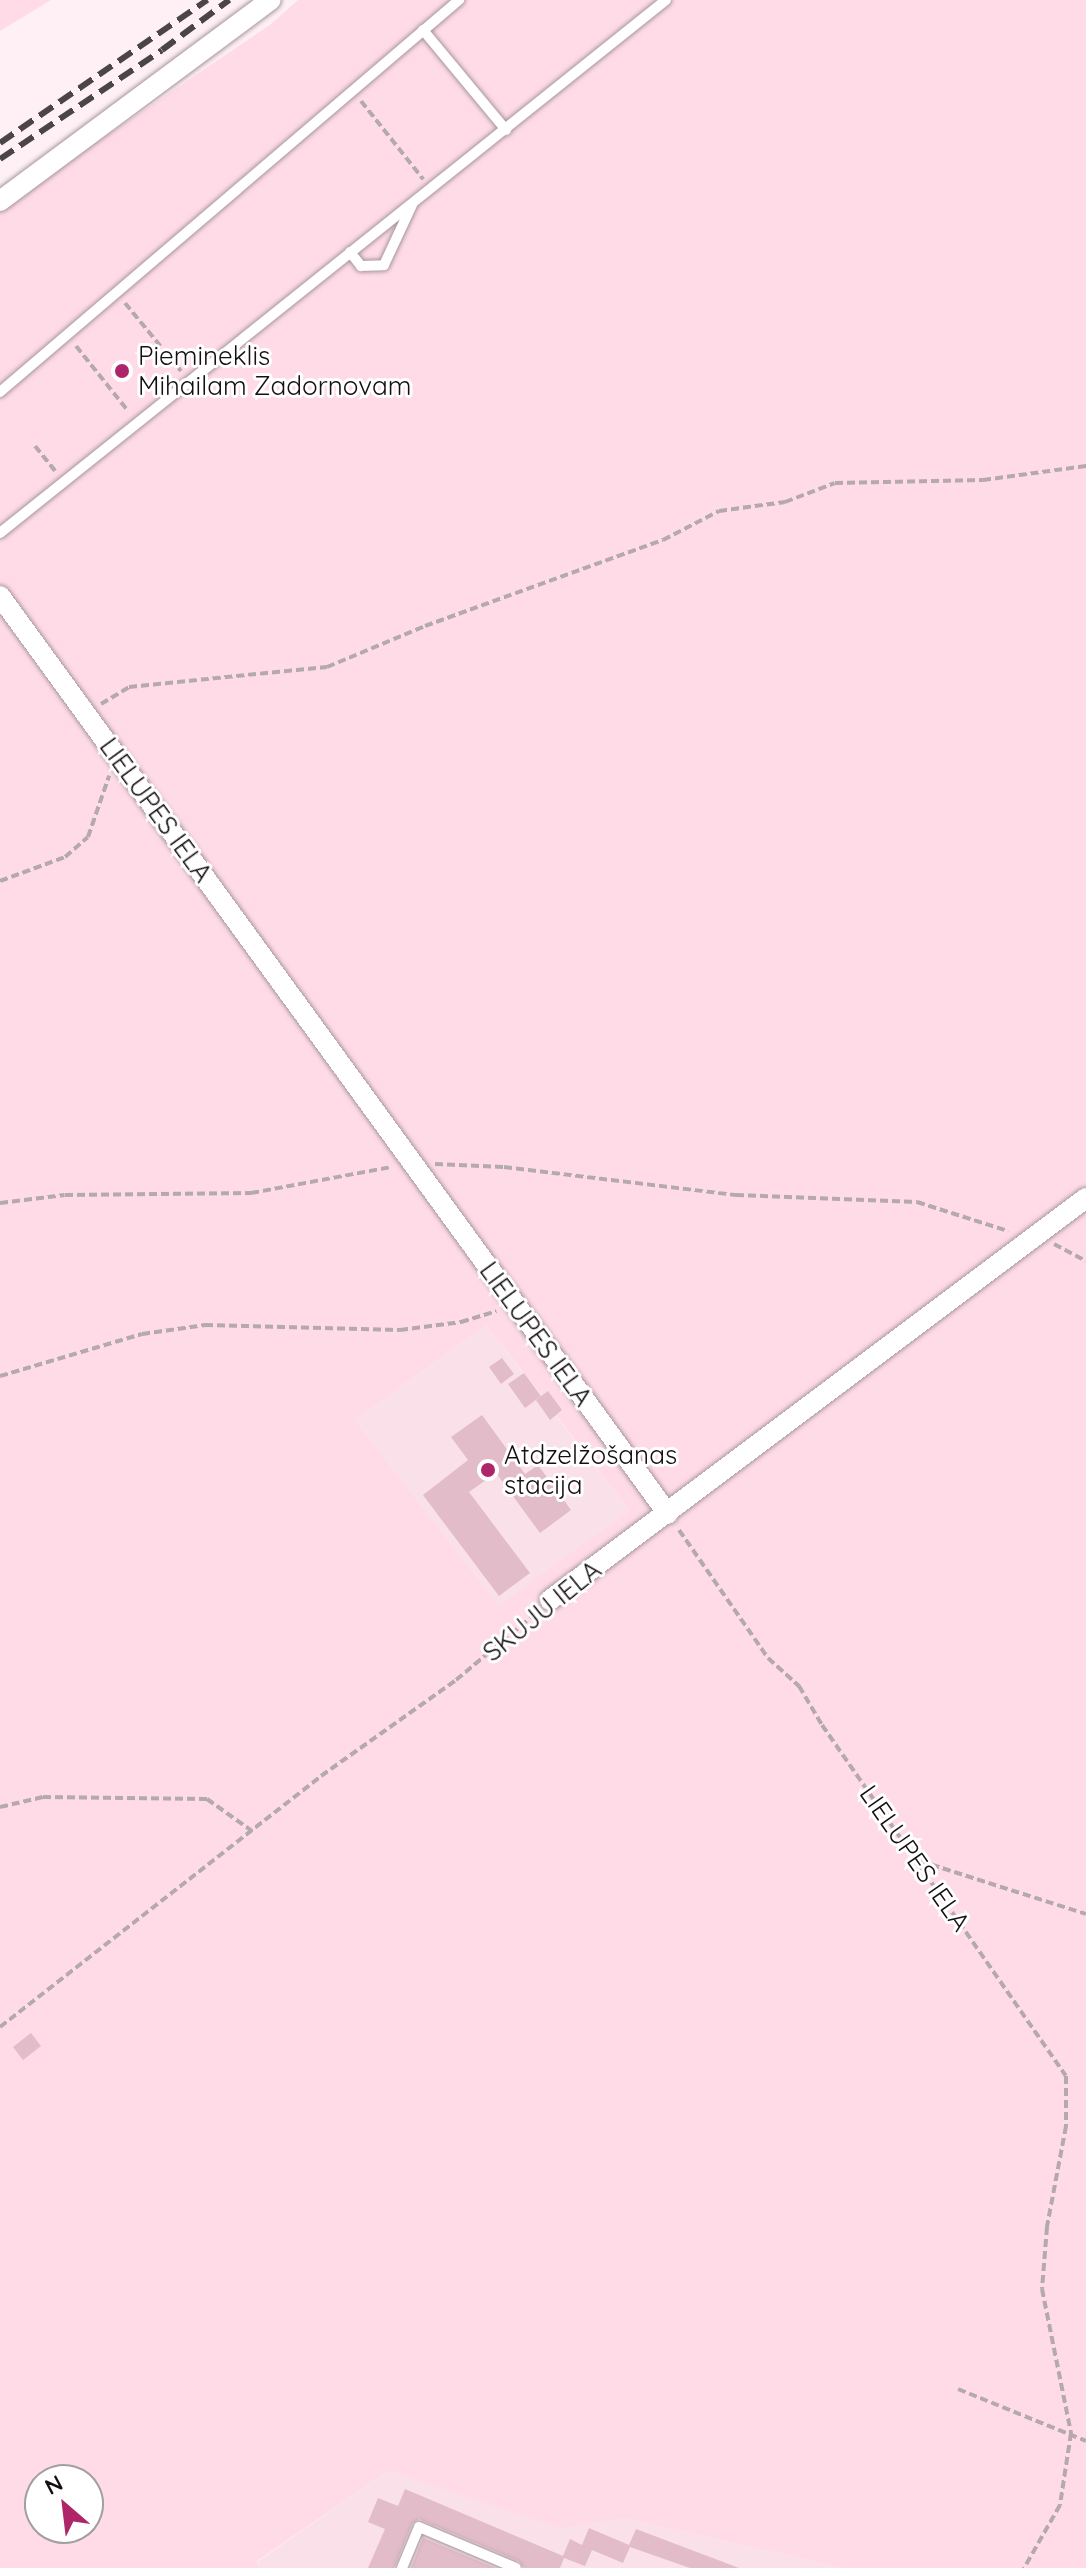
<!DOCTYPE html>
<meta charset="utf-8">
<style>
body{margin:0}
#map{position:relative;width:1086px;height:2568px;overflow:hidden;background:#fef0f5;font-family:Quicksand,sans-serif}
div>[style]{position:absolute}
.built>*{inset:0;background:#fae0e9}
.green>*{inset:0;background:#ffdbe7}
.building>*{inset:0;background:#e2bcc9}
.path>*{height:4px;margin-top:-2px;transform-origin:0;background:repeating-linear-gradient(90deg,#b4a9ad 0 8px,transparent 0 12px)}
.roads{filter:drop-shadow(0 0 2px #a7979c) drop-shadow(0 0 2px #a7979c)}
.lane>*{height:10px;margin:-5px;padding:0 5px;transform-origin:5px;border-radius:5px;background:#fff}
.street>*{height:20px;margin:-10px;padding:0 10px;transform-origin:10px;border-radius:10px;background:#fff}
.rail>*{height:6px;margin-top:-3px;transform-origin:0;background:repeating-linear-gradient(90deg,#4c4547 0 16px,transparent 0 24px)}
.dots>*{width:22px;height:22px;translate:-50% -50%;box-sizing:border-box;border:4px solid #fff;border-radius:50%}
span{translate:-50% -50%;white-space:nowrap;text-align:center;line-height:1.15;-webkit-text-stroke:6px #fff;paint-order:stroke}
.poi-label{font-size:26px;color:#140f10}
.left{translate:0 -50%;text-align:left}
.street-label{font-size:26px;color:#140f10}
.north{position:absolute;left:24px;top:2464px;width:80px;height:80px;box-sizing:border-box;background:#fff;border:2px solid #a19f9f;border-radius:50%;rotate:332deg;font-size:22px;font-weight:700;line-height:32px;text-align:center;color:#140f10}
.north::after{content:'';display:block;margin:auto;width:28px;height:36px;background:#ae2669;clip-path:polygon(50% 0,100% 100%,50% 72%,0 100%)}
</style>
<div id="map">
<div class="built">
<i style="clip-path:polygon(486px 1325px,541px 1396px,562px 1410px,556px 1416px,629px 1510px,498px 1607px,355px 1420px)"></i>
<i style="clip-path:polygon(388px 2471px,559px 2527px,625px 2518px,843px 2568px,258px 2568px,257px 2562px)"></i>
</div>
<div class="green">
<i style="clip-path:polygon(0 0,51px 0,0 31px)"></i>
<i style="clip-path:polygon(evenodd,298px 0,1086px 0,1086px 2568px,843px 2568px,625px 2518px,559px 2528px,388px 2471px,257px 2561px,258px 2568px,0 2568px,0 208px,271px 24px,298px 0,486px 1325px,542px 1396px,562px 1410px,556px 1415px,629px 1510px,498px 1606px,355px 1420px,486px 1325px,298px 0,40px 2480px,88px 2480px,88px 2528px,40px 2528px,40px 2480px)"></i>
</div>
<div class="building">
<i style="clip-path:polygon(502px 1358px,514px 1374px,501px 1384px,489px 1367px)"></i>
<i style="clip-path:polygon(524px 1373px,541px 1396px,525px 1408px,508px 1384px)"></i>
<i style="clip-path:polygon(548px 1391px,562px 1410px,550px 1420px,536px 1400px)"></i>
<i style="clip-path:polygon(482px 1415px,525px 1474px,538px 1465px,571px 1510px,540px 1533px,496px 1473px,469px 1492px,530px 1573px,499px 1596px,423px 1495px,468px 1460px,451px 1437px)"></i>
<i style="clip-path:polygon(31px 2033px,41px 2046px,23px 2060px,13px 2047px)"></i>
<i style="clip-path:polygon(405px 2489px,563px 2556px,570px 2539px,582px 2545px,589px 2528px,629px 2545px,636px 2529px,739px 2568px,690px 2568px,630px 2547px,623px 2563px,592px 2550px,585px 2566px,564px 2558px,560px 2568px,524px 2568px,519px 2561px,419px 2519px,412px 2524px,394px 2568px,368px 2568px,385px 2529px,368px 2522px,378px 2498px,398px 2506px)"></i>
<i style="clip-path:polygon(423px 2538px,495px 2568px,411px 2568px)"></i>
</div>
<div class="path">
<i style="left:361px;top:101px;width:100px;rotate:51.5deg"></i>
<i style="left:125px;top:303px;width:88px;rotate:50.5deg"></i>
<i style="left:76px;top:346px;width:83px;rotate:51.3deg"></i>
<i style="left:35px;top:446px;width:32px;rotate:51deg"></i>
<i style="left:101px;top:704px;width:33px;rotate:-31deg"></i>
<i style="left:129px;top:687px;width:199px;rotate:-5.8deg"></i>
<i style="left:327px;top:667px;width:106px;rotate:-22.7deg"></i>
<i style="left:425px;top:626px;width:253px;rotate:-19.9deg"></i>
<i style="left:663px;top:540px;width:63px;rotate:-27.4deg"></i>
<i style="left:719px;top:511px;width:67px;rotate:-7.8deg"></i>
<i style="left:785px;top:502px;width:53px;rotate:-20.8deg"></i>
<i style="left:835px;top:483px;width:148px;rotate:-1.2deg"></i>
<i style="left:983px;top:480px;width:104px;rotate:-7.7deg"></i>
<i style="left:0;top:881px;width:69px;rotate:-20.3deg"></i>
<i style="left:65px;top:857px;width:30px;rotate:-41deg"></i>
<i style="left:88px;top:837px;width:65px;rotate:-71deg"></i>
<i style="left:435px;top:1164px;width:69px;rotate:2.5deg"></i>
<i style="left:504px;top:1167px;width:234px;rotate:6.9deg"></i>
<i style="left:736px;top:1195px;width:181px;rotate:2.2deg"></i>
<i style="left:917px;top:1202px;width:96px;rotate:17.7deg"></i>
<i style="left:0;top:1203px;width:65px;rotate:-7deg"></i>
<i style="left:65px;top:1195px;width:186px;rotate:-0.6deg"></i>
<i style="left:251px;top:1193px;width:142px;rotate:-10.5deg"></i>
<i style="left:1054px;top:1244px;width:36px;rotate:28deg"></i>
<i style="left:0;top:1376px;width:148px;rotate:-16.5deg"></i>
<i style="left:142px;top:1334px;width:64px;rotate:-8.1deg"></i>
<i style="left:205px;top:1325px;width:195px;rotate:1.5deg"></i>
<i style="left:400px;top:1330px;width:62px;rotate:-7.5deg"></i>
<i style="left:461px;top:1322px;width:37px;rotate:-17deg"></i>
<i style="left:679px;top:1530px;width:156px;rotate:55.2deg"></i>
<i style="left:768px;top:1658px;width:42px;rotate:42.1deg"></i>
<i style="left:799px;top:1686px;width:45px;rotate:59.5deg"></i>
<i style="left:822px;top:1725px;width:427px;rotate:55.2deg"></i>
<i style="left:1066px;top:2076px;width:50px;rotate:90deg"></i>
<i style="left:1066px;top:2126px;width:103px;rotate:100.7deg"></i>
<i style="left:1047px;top:2227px;width:62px;rotate:94.6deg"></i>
<i style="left:1042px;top:2289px;width:147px;rotate:78.6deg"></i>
<i style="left:1071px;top:2433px;width:73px;rotate:98.7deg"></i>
<i style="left:1060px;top:2505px;width:73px;rotate:119.7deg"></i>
<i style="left:0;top:1807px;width:44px;rotate:-13.1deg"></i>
<i style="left:43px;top:1797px;width:164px;rotate:0.7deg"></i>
<i style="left:207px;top:1799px;width:55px;rotate:35.4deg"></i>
<i style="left:920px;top:1861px;width:174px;rotate:17.7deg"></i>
<i style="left:0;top:2027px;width:407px;rotate:-38deg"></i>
<i style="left:321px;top:1776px;width:166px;rotate:-35.4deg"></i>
<i style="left:456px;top:1680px;width:104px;rotate:-39.9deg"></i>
<i style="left:958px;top:2389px;width:138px;rotate:22.1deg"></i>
</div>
<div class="roads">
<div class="lane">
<i style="left:423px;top:30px;width:130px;rotate:50.3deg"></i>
<i style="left:350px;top:252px;width:18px;rotate:52deg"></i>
<i style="left:361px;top:266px;width:23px;rotate:-2deg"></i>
<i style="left:384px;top:265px;width:66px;rotate:-65deg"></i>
<i style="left:0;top:392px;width:604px;rotate:-40.5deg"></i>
<i style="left:0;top:533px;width:853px;rotate:-38.67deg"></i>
<i style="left:402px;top:2568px;width:44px;rotate:-67.5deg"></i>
<i style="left:419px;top:2527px;width:105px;rotate:22.9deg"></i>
</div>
<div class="street">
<i style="left:0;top:201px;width:337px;rotate:-36.6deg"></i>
<i style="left:0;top:596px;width:1135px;rotate:53.96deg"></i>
<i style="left:550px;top:1600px;width:670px;rotate:-36.87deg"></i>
</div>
</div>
<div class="rail">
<i style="left:0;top:143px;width:252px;rotate:-34.6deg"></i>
<i style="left:0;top:159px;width:195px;rotate:-33.9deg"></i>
<i style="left:162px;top:50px;width:84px;rotate:-36.7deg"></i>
</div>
<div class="dots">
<i style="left:122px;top:371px;background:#ae2669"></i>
<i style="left:488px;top:1470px;background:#ae2669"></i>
</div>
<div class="poi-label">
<span class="left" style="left:138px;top:371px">Piemineklis<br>Mihailam Zadornovam</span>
<span class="left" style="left:504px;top:1470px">Atdzelžošanas<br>stacija</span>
</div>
<div class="street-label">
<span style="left:156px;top:810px;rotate:54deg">LIELUPES IELA</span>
<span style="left:536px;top:1334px;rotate:54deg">LIELUPES IELA</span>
<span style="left:542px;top:1611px;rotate:-39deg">SKUJU IELA</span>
<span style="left:915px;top:1858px;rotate:55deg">LIELUPES IELA</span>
</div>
<div class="north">N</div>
</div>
